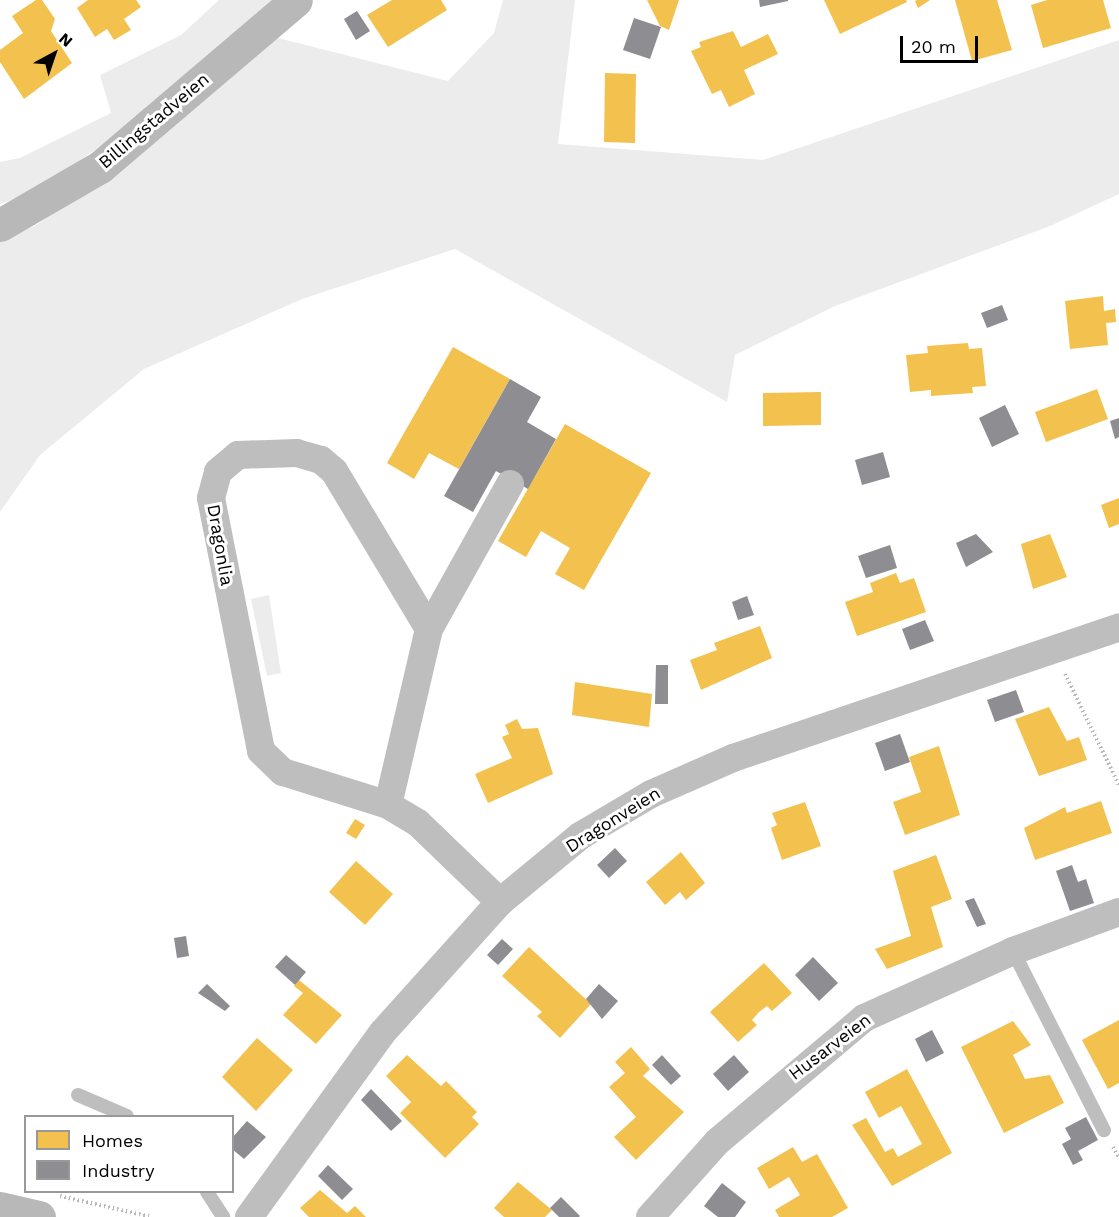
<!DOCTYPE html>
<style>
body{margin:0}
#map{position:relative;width:1119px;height:1217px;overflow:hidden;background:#fff;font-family:"Work Sans",sans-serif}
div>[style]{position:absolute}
.green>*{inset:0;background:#ececec}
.homes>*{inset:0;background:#f2c14e}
.industry>*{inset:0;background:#8d8d92}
.path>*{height:4px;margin-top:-2px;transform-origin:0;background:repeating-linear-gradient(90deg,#b9b9b9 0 1.5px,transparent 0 4.5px)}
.lane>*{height:14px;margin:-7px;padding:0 7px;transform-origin:7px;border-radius:7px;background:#bebebe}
.street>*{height:28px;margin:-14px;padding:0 14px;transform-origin:14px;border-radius:14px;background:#bebebe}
.secondary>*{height:33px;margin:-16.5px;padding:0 16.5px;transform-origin:16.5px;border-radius:16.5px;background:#b8b8b8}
span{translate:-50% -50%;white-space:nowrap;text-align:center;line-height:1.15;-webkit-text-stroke:6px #fff;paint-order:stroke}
.street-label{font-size:18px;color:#000}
.legend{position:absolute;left:24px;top:1115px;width:210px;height:78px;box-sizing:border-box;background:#fff;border:2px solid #999;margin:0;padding:8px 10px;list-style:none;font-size:18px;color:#000}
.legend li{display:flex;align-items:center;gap:12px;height:30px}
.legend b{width:30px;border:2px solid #999}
.north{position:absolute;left:24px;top:24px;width:60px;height:60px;-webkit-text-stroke:4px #fff;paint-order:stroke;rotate:40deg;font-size:16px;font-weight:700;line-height:24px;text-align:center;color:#000}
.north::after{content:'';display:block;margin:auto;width:21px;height:27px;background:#000;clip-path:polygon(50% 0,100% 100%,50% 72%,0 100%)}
.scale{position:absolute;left:900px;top:36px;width:78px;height:27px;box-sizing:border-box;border:3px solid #000;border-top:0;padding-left:8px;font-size:18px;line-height:21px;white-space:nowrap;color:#000;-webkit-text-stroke:4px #fff;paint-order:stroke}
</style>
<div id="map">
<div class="green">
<i style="clip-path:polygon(219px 0,272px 0,118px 134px,34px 192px,0 204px,0 162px,20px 158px,111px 113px,100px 75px,181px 35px)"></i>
<i style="clip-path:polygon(503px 0,575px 0,558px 144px,763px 160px,1119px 40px,1119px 194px,1050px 226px,835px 306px,735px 355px,727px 402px,455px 249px,302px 299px,144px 369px,40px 455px,0 512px,0 238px,35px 226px,133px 158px,274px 37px,448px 81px,494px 33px)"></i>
<i style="clip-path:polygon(269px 595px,281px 673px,267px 676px,251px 599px)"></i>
</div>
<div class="homes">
<i style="clip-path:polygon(36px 0,42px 0,55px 19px,51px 31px,72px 63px,24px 99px,0 62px,0 50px,23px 33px,12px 16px)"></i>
<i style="clip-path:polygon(88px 0,136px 0,141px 7px,124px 19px,131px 30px,114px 40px,107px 29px,95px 37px,77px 8px)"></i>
<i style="clip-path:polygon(392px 0,441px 0,447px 10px,388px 47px,367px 15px)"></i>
<i style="clip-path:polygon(647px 0,679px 0,669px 30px,660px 26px)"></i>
<i style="clip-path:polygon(824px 0,906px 0,907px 2px,840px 34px)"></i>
<i style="clip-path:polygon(930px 0,918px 8px,915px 1px,917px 0)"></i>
<i style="clip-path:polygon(955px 0,997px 0,1012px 50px,972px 61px)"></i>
<i style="clip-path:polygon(1047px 0,1103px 0,1111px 28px,1043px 48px,1031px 5px)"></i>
<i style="clip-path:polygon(733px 31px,741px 47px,768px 34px,778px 54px,744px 70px,755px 94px,729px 107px,721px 90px,712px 94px,691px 51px,701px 47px,699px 42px)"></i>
<i style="clip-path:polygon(605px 73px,636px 74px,635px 143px,604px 142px)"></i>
<i style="clip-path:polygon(1103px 296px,1104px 311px,1115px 309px,1116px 322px,1106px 323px,1108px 345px,1070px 349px,1065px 301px)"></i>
<i style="clip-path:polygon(968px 343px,969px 349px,982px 348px,986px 386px,972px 387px,973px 393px,931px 396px,931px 390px,910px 392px,906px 355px,928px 353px,927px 346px)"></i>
<i style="clip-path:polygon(453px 347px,510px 379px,459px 469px,429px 453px,414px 479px,387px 463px)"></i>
<i style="clip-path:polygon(1097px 389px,1108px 419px,1046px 442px,1035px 412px)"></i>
<i style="clip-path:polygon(821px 392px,821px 425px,763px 426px,763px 393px)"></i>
<i style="clip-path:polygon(565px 424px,651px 473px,584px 590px,555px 574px,570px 548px,541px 531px,526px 557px,498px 541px)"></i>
<i style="clip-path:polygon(1119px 498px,1119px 524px,1109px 528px,1101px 505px)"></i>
<i style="clip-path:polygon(1050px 534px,1067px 577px,1033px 589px,1021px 544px)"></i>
<i style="clip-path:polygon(896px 573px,900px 583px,914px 578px,926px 612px,857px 636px,845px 602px,873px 592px,870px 583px)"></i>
<i style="clip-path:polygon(760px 626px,772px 658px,701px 690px,690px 660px,717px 650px,714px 643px)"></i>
<i style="clip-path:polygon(575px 682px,652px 694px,649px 727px,572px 715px)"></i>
<i style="clip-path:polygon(1049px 707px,1067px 741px,1079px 737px,1087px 760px,1039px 776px,1015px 719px)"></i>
<i style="clip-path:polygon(517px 719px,522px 729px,538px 728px,553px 774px,488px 803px,475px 774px,512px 758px,502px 737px,509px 734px,505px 725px)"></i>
<i style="clip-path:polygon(939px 746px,960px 815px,905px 835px,893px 802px,921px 792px,909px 757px)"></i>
<i style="clip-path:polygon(1101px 801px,1112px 833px,1035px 860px,1024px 828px,1065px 807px,1067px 813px)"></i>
<i style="clip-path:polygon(805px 802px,821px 846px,782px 860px,771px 828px,777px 825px,772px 813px)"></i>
<i style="clip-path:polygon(355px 819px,365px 825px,356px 839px,346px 833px)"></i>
<i style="clip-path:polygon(681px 852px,705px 883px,686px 900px,680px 892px,665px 905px,646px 882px)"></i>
<i style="clip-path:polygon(936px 855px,952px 899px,931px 907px,943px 947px,887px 969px,875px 949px,911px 936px,893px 871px)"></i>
<i style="clip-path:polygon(356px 861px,393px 894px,365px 925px,329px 892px)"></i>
<i style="clip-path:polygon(529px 947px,591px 1004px,560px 1038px,537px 1016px,542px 1012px,502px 976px)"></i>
<i style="clip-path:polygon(764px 963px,792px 993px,772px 1011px,767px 1006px,759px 1012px,752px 1020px,757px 1025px,738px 1042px,710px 1012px)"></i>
<i style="clip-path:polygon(299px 980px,342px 1015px,316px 1044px,283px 1015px,303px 993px,294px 986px)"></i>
<i style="clip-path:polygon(1119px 1020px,1119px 1083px,1108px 1089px,1082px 1040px)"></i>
<i style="clip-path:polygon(1013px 1021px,1031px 1045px,1013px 1055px,1025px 1079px,1050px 1075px,1064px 1103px,1004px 1133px,961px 1047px)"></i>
<i style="clip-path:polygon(257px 1038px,293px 1070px,256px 1111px,222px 1077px)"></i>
<i style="clip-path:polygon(631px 1047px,650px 1069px,643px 1076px,684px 1112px,636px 1160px,614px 1137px,636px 1117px,609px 1087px,625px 1073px,615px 1062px)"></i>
<i style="clip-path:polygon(407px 1055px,441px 1086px,446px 1081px,477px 1112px,472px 1117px,479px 1124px,445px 1158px,400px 1113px,411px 1102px,386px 1076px)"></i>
<i style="clip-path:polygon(907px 1069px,952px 1153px,892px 1186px,852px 1125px,866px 1118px,885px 1152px,893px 1148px,898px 1157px,922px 1144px,901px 1106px,879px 1118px,865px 1092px)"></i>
<i style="clip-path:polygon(793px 1147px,802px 1162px,817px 1154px,848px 1208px,832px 1217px,779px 1217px,775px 1210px,800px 1195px,789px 1177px,769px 1189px,757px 1168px)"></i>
<i style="clip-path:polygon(518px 1182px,552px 1210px,545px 1217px,504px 1217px,494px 1208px)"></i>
<i style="clip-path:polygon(320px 1190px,347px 1213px,355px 1206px,366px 1217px,309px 1217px,300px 1208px)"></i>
</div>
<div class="industry">
<i style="clip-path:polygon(759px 0,788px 0,788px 1px,760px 7px)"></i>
<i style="clip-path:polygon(357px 11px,370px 31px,356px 40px,344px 19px)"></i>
<i style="clip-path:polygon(634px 18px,661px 27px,650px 59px,623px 50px)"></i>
<i style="clip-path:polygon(1002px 305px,1008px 320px,987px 328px,981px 313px)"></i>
<i style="clip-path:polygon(510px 379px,541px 397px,527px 422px,556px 439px,528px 489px,496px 471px,473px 512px,444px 496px)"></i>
<i style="clip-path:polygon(1005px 405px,1019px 434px,992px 447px,979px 418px)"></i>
<i style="clip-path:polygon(1119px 418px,1119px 437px,1115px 439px,1110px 421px)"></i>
<i style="clip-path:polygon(883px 452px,890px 477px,862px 485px,855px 460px)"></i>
<i style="clip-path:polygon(976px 534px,993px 552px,966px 567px,956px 543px)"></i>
<i style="clip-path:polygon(890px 545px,897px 568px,866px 578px,858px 556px)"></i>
<i style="clip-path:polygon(747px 596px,754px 615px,738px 620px,732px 602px)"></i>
<i style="clip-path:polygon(925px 620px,934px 641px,910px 650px,902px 629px)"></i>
<i style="clip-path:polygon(656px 665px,668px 665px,668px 704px,655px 704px)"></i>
<i style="clip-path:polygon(1016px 690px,1024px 712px,995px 722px,987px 700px)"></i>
<i style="clip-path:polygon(900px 734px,910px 762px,885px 771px,875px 743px)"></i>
<i style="clip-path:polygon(615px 848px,627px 861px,609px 878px,597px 865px)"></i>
<i style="clip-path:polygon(1072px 865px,1078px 882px,1086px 879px,1094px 903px,1070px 911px,1056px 871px)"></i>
<i style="clip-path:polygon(974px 898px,986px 924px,977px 927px,965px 901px)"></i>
<i style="clip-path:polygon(186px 936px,189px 956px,177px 958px,174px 938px)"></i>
<i style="clip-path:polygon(502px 939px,513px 949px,498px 965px,487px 955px)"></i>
<i style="clip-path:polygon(286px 955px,306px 972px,295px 985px,275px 967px)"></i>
<i style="clip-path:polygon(813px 957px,838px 983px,819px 1001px,795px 975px)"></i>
<i style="clip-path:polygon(207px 984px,230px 1006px,225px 1011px,198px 993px)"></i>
<i style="clip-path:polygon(599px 984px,618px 1001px,602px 1019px,586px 999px)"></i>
<i style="clip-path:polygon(932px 1030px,944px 1053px,926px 1062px,915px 1039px)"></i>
<i style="clip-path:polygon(662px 1055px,681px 1076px,671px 1085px,652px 1065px)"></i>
<i style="clip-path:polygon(734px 1055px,749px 1072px,728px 1091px,713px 1074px)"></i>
<i style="clip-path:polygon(371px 1089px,402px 1121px,391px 1131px,361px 1100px)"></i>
<i style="clip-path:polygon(1086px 1117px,1098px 1140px,1078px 1151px,1083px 1160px,1073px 1165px,1062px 1144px,1071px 1139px,1065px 1128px)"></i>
<i style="clip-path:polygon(247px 1121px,266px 1137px,244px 1159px,232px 1149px,232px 1138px)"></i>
<i style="clip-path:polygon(328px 1165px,353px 1189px,342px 1200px,318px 1176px)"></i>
<i style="clip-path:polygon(722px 1183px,746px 1202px,735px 1217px,718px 1217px,704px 1206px)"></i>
<i style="clip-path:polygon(561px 1197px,580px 1216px,579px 1217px,559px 1217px,550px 1208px)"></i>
</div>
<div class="path">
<i style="left:1065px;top:674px;width:123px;rotate:64.1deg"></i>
<i style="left:1113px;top:1147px;width:13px;rotate:61deg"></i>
<i style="left:60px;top:1196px;width:94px;rotate:12.9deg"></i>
</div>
<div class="lane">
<i style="left:1013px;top:951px;width:201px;rotate:63.1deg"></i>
<i style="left:78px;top:1095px;width:53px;rotate:23.2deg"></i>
<i style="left:207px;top:1192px;width:30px;rotate:57deg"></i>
</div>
<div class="street">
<i style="left:429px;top:629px;width:184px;rotate:-121deg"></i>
<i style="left:334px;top:471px;width:17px;rotate:-140deg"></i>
<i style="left:321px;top:460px;width:25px;rotate:-164deg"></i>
<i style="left:297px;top:453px;width:59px;rotate:178.1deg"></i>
<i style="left:238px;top:455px;width:26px;rotate:140deg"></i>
<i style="left:218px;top:472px;width:27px;rotate:105deg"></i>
<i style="left:211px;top:498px;width:258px;rotate:78.8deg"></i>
<i style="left:261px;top:751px;width:30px;rotate:44deg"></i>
<i style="left:283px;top:772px;width:110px;rotate:17.4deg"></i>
<i style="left:388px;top:805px;width:35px;rotate:31deg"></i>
<i style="left:418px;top:823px;width:114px;rotate:43.9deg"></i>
<i style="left:388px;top:805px;width:181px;rotate:-76.9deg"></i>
<i style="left:429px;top:629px;width:166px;rotate:-60.8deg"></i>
<i style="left:249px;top:1217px;width:228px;rotate:-54.1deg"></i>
<i style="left:383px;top:1032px;width:175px;rotate:-48deg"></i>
<i style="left:500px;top:902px;width:104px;rotate:-39.5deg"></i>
<i style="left:580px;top:836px;width:82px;rotate:-30.6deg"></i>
<i style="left:651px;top:794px;width:90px;rotate:-23.7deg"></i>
<i style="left:733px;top:758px;width:408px;rotate:-18.7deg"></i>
<i style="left:650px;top:1217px;width:101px;rotate:-48.2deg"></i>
<i style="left:717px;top:1142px;width:192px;rotate:-40.1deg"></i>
<i style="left:864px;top:1018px;width:163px;rotate:-24.2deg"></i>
<i style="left:1013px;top:951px;width:113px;rotate:-20.2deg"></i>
</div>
<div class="secondary">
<i style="left:0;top:225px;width:116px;rotate:-30.1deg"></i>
<i style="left:100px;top:167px;width:257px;rotate:-40.4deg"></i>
<i style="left:0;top:1208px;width:40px;rotate:13deg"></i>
</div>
<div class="street-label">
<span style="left:154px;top:121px;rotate:-40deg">Billingstadveien</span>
<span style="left:220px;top:545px;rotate:80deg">Dragonlia</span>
<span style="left:613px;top:820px;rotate:-32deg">Dragonveien</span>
<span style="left:830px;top:1047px;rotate:-37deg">Husarveien</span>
</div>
<ul class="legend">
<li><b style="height:16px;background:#f2c14e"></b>Homes</li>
<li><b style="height:16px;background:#8d8d92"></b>Industry</li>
</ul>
<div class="north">N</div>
<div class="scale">20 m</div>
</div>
